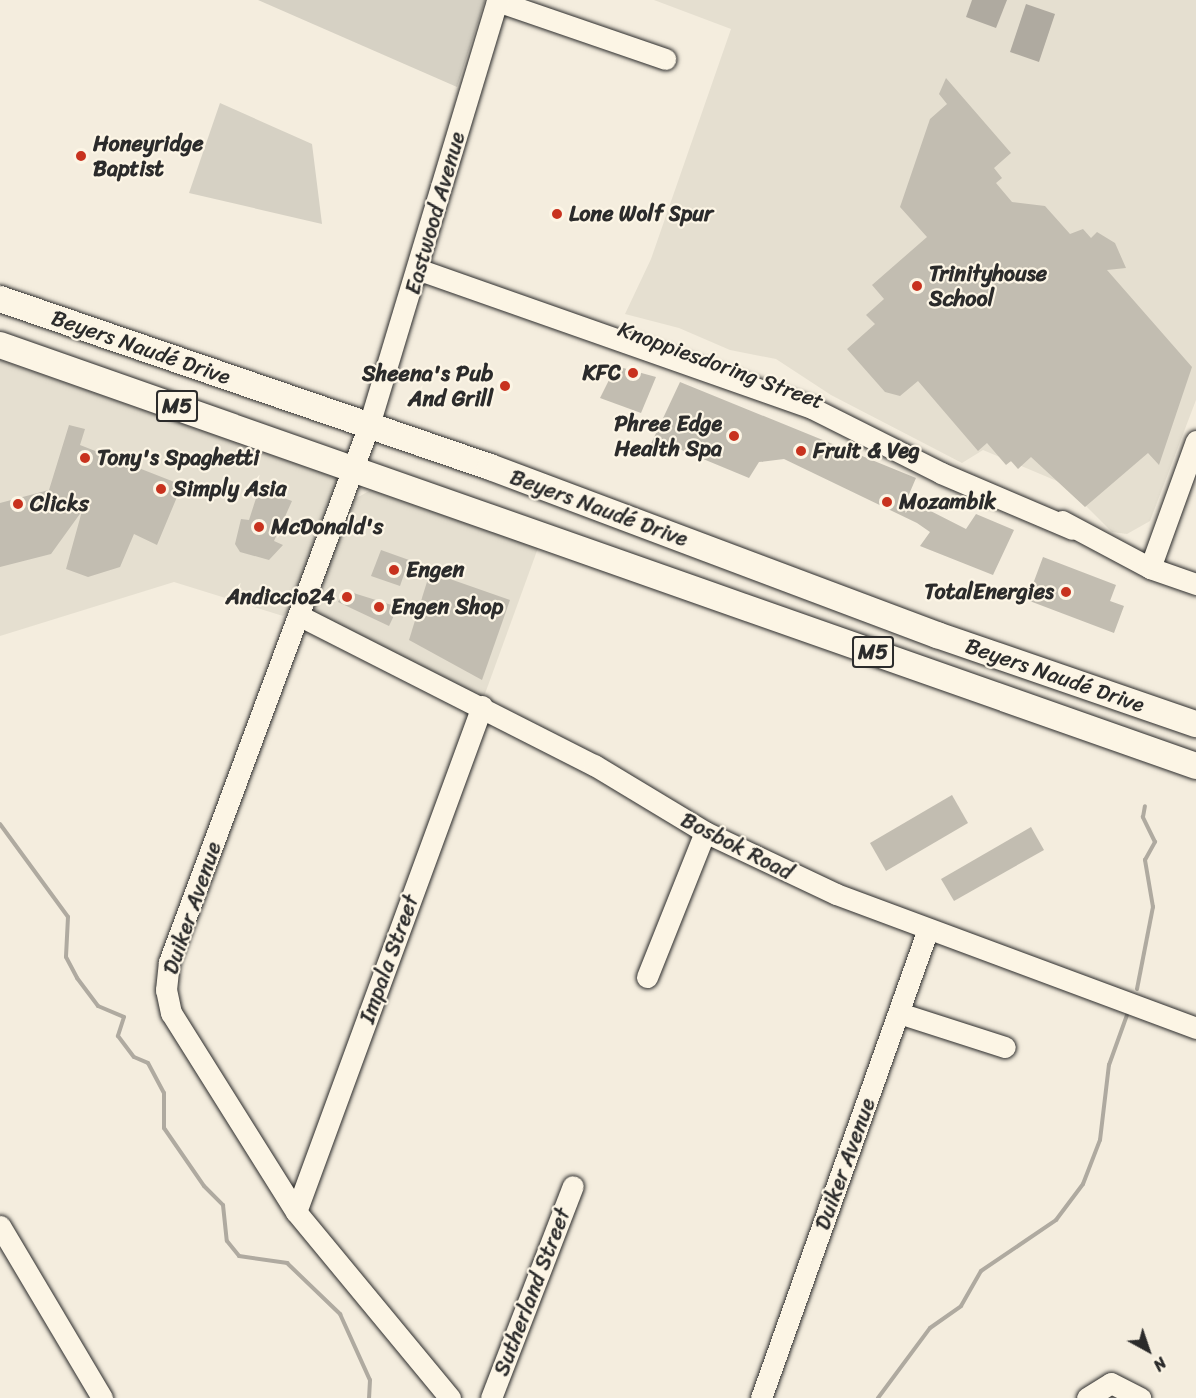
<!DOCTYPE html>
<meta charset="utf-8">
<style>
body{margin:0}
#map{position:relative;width:1196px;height:1398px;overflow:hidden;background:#f4edde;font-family:Sriracha,sans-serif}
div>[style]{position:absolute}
.built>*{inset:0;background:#e5dfd0}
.green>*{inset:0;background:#d6d1c4}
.water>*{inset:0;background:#afaaa0}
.stream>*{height:4px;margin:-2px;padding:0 2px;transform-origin:2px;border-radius:2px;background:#afaaa0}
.building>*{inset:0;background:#c2bdb1}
.roads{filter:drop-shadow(0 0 2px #2b2b2b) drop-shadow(0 0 2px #2b2b2b)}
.minor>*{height:21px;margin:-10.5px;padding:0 10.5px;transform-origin:10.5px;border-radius:10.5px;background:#fcf5e5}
.major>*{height:26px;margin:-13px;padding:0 13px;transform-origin:13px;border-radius:13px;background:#fcf5e5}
.dots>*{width:16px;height:16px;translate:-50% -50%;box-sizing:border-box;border:3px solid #fcf5e5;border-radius:50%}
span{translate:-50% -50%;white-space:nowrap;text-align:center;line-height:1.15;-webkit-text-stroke:4.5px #fcf5e5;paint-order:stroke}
.shield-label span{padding:2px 4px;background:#fcf5e5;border:2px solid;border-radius:4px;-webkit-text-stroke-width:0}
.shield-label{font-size:21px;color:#2b2b2b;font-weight:700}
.poi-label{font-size:22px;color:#2b2b2b;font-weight:700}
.left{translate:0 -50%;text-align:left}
.right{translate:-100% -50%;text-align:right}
.street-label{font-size:22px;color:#2b2b2b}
.north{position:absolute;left:1118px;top:1320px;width:60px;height:60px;-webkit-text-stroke:4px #fcf5e5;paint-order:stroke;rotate:140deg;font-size:16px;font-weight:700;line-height:24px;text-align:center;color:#2b2b2b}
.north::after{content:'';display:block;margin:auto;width:21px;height:27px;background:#2b2b2b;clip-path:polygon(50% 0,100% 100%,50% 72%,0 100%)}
</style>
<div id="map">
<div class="built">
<i style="clip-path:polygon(654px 0,1196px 0,1196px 400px,1150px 521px,1127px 534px,1112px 532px,1064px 484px,983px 450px,962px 463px,831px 395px,776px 359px,730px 350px,679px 328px,625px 314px,651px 259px,731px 29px)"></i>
<i style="clip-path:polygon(0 360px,338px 478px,291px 610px,283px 616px,174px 582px,0 636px)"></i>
<i style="clip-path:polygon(371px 490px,538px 548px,482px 702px,308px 613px,349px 502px)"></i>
</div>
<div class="green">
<i style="clip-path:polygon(258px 0,485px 0,457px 87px)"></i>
<i style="clip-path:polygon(220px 103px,312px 144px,322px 224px,189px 193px)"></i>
</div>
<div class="water">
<i style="clip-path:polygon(972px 0,1007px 0,996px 28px,966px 17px)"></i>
<i style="clip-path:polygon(1026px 4px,1055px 14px,1039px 62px,1010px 52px)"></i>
</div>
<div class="stream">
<i style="left:0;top:824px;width:115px;rotate:53.8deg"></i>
<i style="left:68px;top:917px;width:40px;rotate:92.9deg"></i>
<i style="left:66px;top:957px;width:24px;rotate:62deg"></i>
<i style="left:77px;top:978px;width:35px;rotate:53deg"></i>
<i style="left:98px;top:1006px;width:28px;rotate:23deg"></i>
<i style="left:124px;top:1017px;width:20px;rotate:108deg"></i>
<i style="left:118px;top:1036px;width:26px;rotate:53deg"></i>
<i style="left:134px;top:1057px;width:15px;rotate:23deg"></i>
<i style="left:148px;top:1063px;width:34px;rotate:62deg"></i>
<i style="left:164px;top:1093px;width:35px;rotate:90deg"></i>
<i style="left:164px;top:1128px;width:70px;rotate:55.4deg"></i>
<i style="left:204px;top:1186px;width:27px;rotate:45deg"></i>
<i style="left:223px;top:1205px;width:36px;rotate:84deg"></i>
<i style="left:227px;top:1241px;width:19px;rotate:51deg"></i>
<i style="left:239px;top:1256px;width:49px;rotate:8.3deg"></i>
<i style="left:287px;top:1263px;width:74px;rotate:43.9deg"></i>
<i style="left:340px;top:1314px;width:72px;rotate:65.6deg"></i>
<i style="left:370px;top:1380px;width:18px;rotate:93deg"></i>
<i style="left:1137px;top:989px;width:84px;rotate:-79deg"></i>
<i style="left:1153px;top:907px;width:48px;rotate:-99.7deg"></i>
<i style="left:1145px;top:860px;width:21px;rotate:-61deg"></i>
<i style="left:1155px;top:842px;width:28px;rotate:-116deg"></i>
<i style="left:1143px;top:817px;width:11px;rotate:-80deg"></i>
<i style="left:878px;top:1398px;width:87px;rotate:-53.4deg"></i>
<i style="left:930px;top:1328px;width:38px;rotate:-35deg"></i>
<i style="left:961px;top:1306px;width:40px;rotate:-60.3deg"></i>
<i style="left:981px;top:1271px;width:91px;rotate:-34.2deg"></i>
<i style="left:1056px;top:1220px;width:45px;rotate:-53.1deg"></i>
<i style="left:1083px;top:1184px;width:47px;rotate:-68.9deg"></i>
<i style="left:1100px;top:1140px;width:76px;rotate:-83.2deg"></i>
<i style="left:1109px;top:1065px;width:53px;rotate:-70.2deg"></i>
</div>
<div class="building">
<i style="clip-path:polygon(946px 78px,1011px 153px,994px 168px,1002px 178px,996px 183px,1012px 202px,1045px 206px,1070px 234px,1083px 229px,1091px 238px,1097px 232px,1115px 243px,1126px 268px,1107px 270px,1192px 367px,1159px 465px,1148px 453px,1085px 507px,1031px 457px,1018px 469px,1011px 461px,1006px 465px,987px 443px,978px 451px,918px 381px,900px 396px,885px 392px,847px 349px,875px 324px,866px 315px,884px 299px,872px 285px,927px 237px,900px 207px,930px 119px,947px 104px,939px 94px)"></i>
<i style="clip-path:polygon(616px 366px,656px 377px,641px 413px,600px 398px)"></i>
<i style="clip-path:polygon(680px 382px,916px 478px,907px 499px,966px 529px,976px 514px,1014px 530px,993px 575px,920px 546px,930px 532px,917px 523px,784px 459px,759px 462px,749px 478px,679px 449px,672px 457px,650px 446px)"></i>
<i style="clip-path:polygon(69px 425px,85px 429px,80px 445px,182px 485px,157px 545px,134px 534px,120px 567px,88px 577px,66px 569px,82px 511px,51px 554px,0 567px,0 503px,49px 490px)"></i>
<i style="clip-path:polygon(259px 489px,292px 501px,274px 541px,283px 545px,269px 560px,240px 552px,235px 544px,241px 519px,249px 520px)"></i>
<i style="clip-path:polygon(381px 550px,409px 560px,400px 586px,371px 576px)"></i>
<i style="clip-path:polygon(1043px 557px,1116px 585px,1110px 601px,1124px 606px,1114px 633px,1027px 600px)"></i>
<i style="clip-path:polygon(430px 572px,510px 600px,482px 680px,409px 640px)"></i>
<i style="clip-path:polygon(344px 590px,398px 607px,389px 626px,338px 602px)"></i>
<i style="clip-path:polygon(952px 795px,968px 823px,886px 871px,870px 843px)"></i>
<i style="clip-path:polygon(1031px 827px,1044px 850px,954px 901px,941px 879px)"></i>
</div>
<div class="roads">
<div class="minor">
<i style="left:497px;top:1px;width:178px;rotate:19deg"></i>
<i style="left:420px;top:270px;width:416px;rotate:19.4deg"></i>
<i style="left:812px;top:408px;width:144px;rotate:26.7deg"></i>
<i style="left:941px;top:473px;width:142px;rotate:23.1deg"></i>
<i style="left:1062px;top:521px;width:100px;rotate:28.1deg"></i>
<i style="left:1150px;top:568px;width:49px;rotate:19.2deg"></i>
<i style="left:1150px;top:568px;width:135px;rotate:-70.1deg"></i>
<i style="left:300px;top:616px;width:330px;rotate:26.9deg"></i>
<i style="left:594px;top:765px;width:130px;rotate:31.1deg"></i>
<i style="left:705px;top:832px;width:145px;rotate:25.3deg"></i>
<i style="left:836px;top:894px;width:384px;rotate:20.4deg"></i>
<i style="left:647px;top:977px;width:156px;rotate:-68.2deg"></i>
<i style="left:899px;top:1013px;width:111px;rotate:17.8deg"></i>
<i style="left:296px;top:1212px;width:539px;rotate:-69.82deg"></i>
<i style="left:0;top:1226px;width:200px;rotate:59.3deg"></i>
<i style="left:450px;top:1398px;width:241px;rotate:-129.6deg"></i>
<i style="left:296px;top:1212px;width:235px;rotate:-122.1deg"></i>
<i style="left:171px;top:1013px;width:24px;rotate:-102deg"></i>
<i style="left:166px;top:990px;width:28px;rotate:-84deg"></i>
<i style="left:169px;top:962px;width:573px;rotate:-69.57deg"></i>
<i style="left:369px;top:425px;width:444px;rotate:-73.2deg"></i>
<i style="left:491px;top:1398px;width:227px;rotate:-68.9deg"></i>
<i style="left:761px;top:1398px;width:497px;rotate:-70.4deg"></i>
<i style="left:1087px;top:1398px;width:28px;rotate:-32deg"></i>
<i style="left:1111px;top:1383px;width:33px;rotate:27deg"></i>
</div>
<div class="major">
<i style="left:0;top:299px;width:518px;rotate:18.92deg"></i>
<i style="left:490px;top:467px;width:478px;rotate:20.6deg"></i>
<i style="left:937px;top:635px;width:274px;rotate:19deg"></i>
<i style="left:0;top:345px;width:1268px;rotate:19.39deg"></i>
</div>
</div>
<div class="dots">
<i style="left:81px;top:156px;background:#c8321e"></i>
<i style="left:557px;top:214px;background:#c8321e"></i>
<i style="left:917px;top:286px;background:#c8321e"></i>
<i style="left:633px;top:373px;background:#c8321e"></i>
<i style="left:505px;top:386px;background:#c8321e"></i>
<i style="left:734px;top:436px;background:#c8321e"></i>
<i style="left:801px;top:451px;background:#c8321e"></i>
<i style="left:85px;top:458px;background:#c8321e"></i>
<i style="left:161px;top:489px;background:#c8321e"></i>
<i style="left:887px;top:502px;background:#c8321e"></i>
<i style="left:18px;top:504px;background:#c8321e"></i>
<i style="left:259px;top:527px;background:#c8321e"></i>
<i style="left:394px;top:570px;background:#c8321e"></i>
<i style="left:1066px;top:592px;background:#c8321e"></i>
<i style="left:347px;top:597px;background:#c8321e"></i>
<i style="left:379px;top:607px;background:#c8321e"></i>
</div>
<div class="shield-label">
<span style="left:177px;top:406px">M5</span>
<span style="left:873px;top:652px">M5</span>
</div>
<div class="poi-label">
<span class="left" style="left:93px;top:156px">Honeyridge<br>Baptist</span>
<span class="left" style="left:569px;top:214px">Lone Wolf Spur</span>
<span class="left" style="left:929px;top:286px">Trinityhouse<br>School</span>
<span class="right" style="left:493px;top:386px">Sheena's Pub<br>And Grill</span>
<span class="right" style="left:621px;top:373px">KFC</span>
<span class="right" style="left:722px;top:436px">Phree Edge<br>Health Spa</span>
<span class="left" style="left:813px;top:451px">Fruit &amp; Veg</span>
<span class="left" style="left:97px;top:458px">Tony's Spaghetti</span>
<span class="left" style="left:173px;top:489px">Simply Asia</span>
<span class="left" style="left:899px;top:502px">Mozambik</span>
<span class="left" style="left:30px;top:504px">Clicks</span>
<span class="left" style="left:271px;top:527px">McDonald's</span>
<span class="left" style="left:406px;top:570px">Engen</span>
<span class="right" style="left:1054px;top:592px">TotalEnergies</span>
<span class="right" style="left:335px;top:597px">Andiccio24</span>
<span class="left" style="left:391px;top:607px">Engen Shop</span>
</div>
<div class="street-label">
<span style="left:435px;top:213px;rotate:-74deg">Eastwood Avenue</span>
<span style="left:141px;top:347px;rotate:19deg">Beyers Naudé Drive</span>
<span style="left:721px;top:365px;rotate:20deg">Knoppiesdoring Street</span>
<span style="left:599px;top:508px;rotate:20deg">Beyers Naudé Drive</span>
<span style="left:1055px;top:675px;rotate:19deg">Beyers Naudé Drive</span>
<span style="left:737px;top:846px;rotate:27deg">Bosbok Road</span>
<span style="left:192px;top:908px;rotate:-71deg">Duiker Avenue</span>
<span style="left:389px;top:959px;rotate:-70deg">Impala Street</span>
<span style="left:845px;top:1164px;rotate:-70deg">Duiker Avenue</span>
<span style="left:532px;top:1292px;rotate:-69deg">Sutherland Street</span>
</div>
<div class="north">N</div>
</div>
